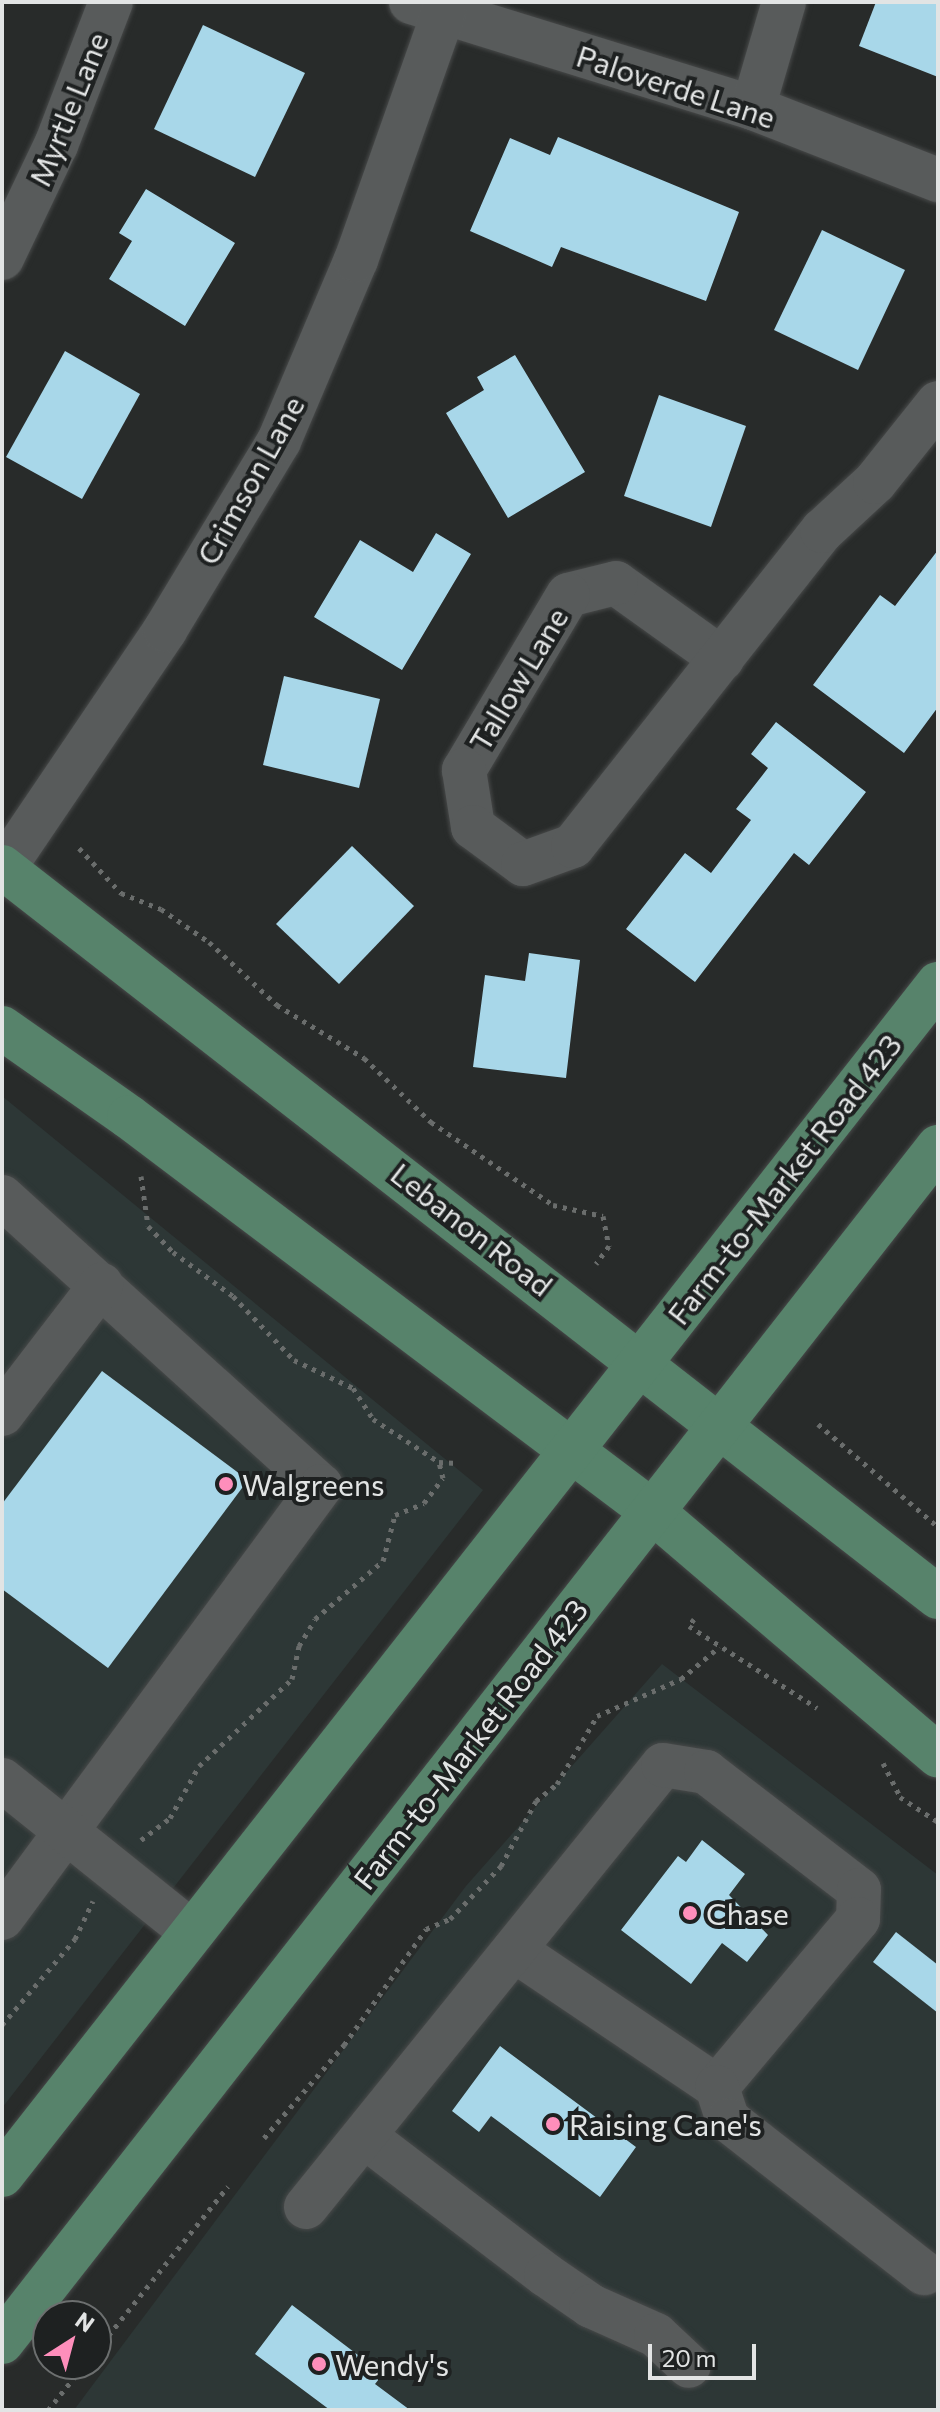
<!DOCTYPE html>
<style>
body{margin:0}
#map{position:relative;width:940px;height:2412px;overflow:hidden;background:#282b2a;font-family:Commissioner,sans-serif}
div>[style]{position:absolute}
.built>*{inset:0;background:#2d3736}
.building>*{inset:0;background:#a8d7e9}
.path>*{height:5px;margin-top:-2.5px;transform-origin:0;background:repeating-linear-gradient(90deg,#6a6d6c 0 4px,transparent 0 10px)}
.roads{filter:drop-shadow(0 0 2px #474949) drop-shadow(0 0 2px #474949)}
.minor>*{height:44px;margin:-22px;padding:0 22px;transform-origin:22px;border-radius:22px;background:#585b5b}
.major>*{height:44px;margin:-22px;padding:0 22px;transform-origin:22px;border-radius:22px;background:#57836b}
.dots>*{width:22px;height:22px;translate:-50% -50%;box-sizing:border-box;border:4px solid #1e2121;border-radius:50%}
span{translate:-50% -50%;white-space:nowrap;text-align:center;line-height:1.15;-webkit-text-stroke:8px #1e2121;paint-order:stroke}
.street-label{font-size:30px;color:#e2e4e4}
.poi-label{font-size:30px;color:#e2e4e4}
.left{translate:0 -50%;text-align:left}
.frame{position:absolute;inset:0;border:4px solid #e2e4e4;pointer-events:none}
.north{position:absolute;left:32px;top:2300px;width:80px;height:80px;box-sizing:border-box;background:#1e2121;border:2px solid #6c6f6f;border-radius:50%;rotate:36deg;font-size:22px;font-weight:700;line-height:32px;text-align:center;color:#e2e4e4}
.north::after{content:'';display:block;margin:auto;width:28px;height:36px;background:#fe8ebb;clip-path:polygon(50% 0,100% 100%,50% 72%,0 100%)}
.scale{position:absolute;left:648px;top:2344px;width:108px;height:36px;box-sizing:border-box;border:4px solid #e2e4e4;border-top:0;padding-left:10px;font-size:24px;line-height:28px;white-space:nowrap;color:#e2e4e4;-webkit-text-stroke:6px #1e2121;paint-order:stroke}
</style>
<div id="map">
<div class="built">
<i style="clip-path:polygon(2px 1096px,483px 1490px,2px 2108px)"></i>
<i style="clip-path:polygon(662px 1664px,938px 1875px,938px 2410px,74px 2410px,466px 1886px)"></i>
</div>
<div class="building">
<i style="clip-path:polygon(876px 2px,938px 2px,938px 77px,859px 46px)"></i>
<i style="clip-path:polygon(203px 25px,305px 73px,255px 177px,154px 129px)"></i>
<i style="clip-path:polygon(558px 137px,739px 212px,706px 301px,561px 247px,552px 267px,470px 231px,510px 138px,550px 155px)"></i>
<i style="clip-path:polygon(146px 189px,235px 243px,185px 326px,109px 279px,132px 241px,119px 233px)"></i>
<i style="clip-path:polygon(822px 230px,905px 270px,858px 370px,774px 330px)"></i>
<i style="clip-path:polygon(65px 351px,140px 394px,82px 499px,6px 457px)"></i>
<i style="clip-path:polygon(515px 355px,585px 472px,508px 518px,446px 413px,484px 390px,477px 377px)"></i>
<i style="clip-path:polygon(659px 395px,746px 426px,711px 527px,624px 496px)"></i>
<i style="clip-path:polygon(436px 533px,471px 554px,402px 670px,314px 617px,360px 540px,413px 572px)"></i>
<i style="clip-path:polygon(938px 550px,938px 707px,904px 753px,813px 685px,880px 595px,895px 606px)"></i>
<i style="clip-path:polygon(284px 676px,380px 699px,359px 788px,263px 765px)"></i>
<i style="clip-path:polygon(776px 722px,866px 792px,809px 865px,794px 853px,695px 982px,626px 929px,685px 853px,711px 873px,751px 820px,736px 809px,768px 768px,751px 754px)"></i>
<i style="clip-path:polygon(352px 846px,414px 906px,339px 984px,276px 924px)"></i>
<i style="clip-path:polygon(529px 953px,580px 960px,566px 1078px,473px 1067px,485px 975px,525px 981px)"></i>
<i style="clip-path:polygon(102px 1371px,248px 1480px,108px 1668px,2px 1589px,2px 1504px)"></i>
<i style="clip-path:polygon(702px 1840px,745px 1874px,729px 1895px,768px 1935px,747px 1962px,722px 1943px,691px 1984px,621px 1930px,678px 1856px,686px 1862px)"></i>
<i style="clip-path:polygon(896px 1932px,938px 1965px,938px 2013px,873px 1962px)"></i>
<i style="clip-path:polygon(500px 2046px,636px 2147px,600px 2197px,491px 2116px,479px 2132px,452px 2111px)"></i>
<i style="clip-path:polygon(292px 2305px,383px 2374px,375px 2384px,410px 2410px,330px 2410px,255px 2354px)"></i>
</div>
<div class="path">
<i style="left:79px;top:848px;width:62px;rotate:47deg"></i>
<i style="left:121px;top:893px;width:43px;rotate:21.8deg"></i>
<i style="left:161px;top:909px;width:58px;rotate:34.5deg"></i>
<i style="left:209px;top:942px;width:93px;rotate:42.8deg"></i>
<i style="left:277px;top:1005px;width:102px;rotate:31.3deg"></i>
<i style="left:364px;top:1058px;width:93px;rotate:43.7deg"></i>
<i style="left:431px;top:1122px;width:148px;rotate:34.2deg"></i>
<i style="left:553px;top:1205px;width:51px;rotate:12.4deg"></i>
<i style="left:603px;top:1216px;width:31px;rotate:79deg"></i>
<i style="left:609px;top:1246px;width:22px;rotate:126deg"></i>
<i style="left:141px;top:1176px;width:50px;rotate:82deg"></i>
<i style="left:148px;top:1226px;width:36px;rotate:46deg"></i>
<i style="left:173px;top:1252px;width:74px;rotate:36.3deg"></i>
<i style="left:233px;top:1296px;width:88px;rotate:46.4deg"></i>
<i style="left:294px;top:1360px;width:65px;rotate:25.4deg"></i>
<i style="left:353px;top:1388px;width:37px;rotate:57deg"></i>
<i style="left:373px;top:1419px;width:79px;rotate:33.1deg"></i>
<i style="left:818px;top:1424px;width:158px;rotate:40.6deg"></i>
<i style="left:694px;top:1619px;width:9px;rotate:126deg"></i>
<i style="left:689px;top:1626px;width:152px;rotate:32.6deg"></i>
<i style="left:883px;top:1763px;width:38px;rotate:63deg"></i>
<i style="left:900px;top:1797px;width:45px;rotate:33.3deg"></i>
<i style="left:141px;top:1840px;width:36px;rotate:-37deg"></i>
<i style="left:170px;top:1818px;width:60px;rotate:-60.9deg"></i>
<i style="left:199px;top:1766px;width:127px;rotate:-43.1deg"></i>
<i style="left:292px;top:1679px;width:34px;rotate:-78deg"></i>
<i style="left:299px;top:1646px;width:31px;rotate:-59deg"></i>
<i style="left:315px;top:1619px;width:89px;rotate:-40.5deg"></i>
<i style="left:383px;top:1561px;width:48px;rotate:-75.4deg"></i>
<i style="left:395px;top:1515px;width:31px;rotate:-22deg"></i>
<i style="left:424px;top:1503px;width:31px;rotate:-53deg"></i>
<i style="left:443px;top:1478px;width:16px;rotate:-104deg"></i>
<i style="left:439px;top:1462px;width:18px;rotate:3deg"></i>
<i style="left:2px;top:2025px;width:113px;rotate:-49.7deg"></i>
<i style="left:75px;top:1939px;width:42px;rotate:-64.7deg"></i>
<i style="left:264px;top:2138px;width:123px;rotate:-49.3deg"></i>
<i style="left:344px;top:2045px;width:142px;rotate:-54.7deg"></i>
<i style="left:426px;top:1929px;width:26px;rotate:-23deg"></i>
<i style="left:450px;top:1919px;width:74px;rotate:-46.1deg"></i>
<i style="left:501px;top:1866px;width:74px;rotate:-61.7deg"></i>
<i style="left:536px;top:1801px;width:27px;rotate:-39deg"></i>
<i style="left:557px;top:1784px;width:79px;rotate:-59.5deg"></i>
<i style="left:597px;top:1716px;width:92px;rotate:-23.8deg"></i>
<i style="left:681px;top:1679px;width:50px;rotate:-40.1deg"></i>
<i style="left:96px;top:2351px;width:211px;rotate:-51.3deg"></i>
<i style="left:48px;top:2410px;width:59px;rotate:-51.2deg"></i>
</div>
<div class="roads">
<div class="minor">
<i style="left:411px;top:2px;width:358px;rotate:17.2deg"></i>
<i style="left:753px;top:108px;width:199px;rotate:21.3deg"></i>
<i style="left:753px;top:108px;width:110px;rotate:-73.7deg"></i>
<i style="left:2px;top:258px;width:125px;rotate:-64.5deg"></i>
<i style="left:56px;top:145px;width:153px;rotate:-69deg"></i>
<i style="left:722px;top:659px;width:130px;rotate:-144.4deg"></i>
<i style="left:616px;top:583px;width:49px;rotate:166deg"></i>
<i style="left:568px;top:595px;width:204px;rotate:120.7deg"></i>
<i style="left:464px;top:770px;width:58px;rotate:81deg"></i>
<i style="left:473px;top:827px;width:62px;rotate:36.5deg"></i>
<i style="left:523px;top:864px;width:53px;rotate:-19.8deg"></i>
<i style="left:573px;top:846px;width:402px;rotate:-51.7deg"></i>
<i style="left:822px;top:531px;width:72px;rotate:-42.8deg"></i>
<i style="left:875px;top:482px;width:101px;rotate:-51.4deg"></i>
<i style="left:4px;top:868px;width:287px;rotate:-55.9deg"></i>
<i style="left:165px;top:630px;width:221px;rotate:-58.9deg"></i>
<i style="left:279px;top:441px;width:197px;rotate:-67deg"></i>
<i style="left:356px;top:260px;width:263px;rotate:-70.5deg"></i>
<i style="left:2px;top:1197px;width:430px;rotate:42.2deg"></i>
<i style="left:321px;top:1486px;width:537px;rotate:126.44deg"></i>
<i style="left:2px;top:1414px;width:163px;rotate:-52.5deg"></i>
<i style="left:2px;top:1780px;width:243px;rotate:38.7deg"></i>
<i style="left:514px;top:1950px;width:245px;rotate:34deg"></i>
<i style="left:364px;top:2136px;width:229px;rotate:37.4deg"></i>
<i style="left:546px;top:2275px;width:55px;rotate:34.6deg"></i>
<i style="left:591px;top:2306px;width:71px;rotate:24deg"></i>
<i style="left:656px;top:2335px;width:45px;rotate:43.2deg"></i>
<i style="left:306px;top:2207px;width:568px;rotate:-51.07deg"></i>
<i style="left:663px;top:1765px;width:44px;rotate:9.2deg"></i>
<i style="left:706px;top:1772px;width:193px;rotate:37.6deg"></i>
<i style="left:859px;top:1890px;width:29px;rotate:92deg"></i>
<i style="left:858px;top:1919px;width:219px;rotate:130deg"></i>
<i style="left:717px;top:2087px;width:35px;rotate:72deg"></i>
<i style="left:728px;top:2120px;width:249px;rotate:38deg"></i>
</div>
<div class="major">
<i style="left:2px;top:867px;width:1187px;rotate:37.95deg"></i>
<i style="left:2px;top:1028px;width:155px;rotate:35deg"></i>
<i style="left:129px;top:1117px;width:656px;rotate:37.01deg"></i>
<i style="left:653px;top:1512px;width:375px;rotate:40.5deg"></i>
<i style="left:2px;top:2175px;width:1515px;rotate:-51.84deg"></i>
<i style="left:2px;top:2342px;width:1518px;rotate:-51.93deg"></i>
</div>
</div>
<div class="dots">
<i style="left:226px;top:1484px;background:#fe8ebb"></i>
<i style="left:690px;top:1913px;background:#fe8ebb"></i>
<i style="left:553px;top:2124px;background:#fe8ebb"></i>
<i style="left:319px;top:2364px;background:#fe8ebb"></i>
</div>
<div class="street-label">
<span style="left:676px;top:86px;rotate:18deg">Paloverde Lane</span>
<span style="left:68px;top:109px;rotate:-68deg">Myrtle Lane</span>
<span style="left:250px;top:480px;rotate:-61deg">Crimson Lane</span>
<span style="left:518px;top:679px;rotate:-59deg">Tallow Lane</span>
<span style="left:784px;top:1179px;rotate:-52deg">Farm-to-Market Road 423</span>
<span style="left:472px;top:1229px;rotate:38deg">Lebanon Road</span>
<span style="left:470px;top:1744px;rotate:-52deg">Farm-to-Market Road 423</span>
</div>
<div class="poi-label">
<span class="left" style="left:242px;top:1484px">Walgreens</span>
<span class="left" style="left:706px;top:1913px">Chase</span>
<span class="left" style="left:569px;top:2124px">Raising Cane's</span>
<span class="left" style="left:335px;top:2364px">Wendy's</span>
</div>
<div class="frame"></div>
<div class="north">N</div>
<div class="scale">20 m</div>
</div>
